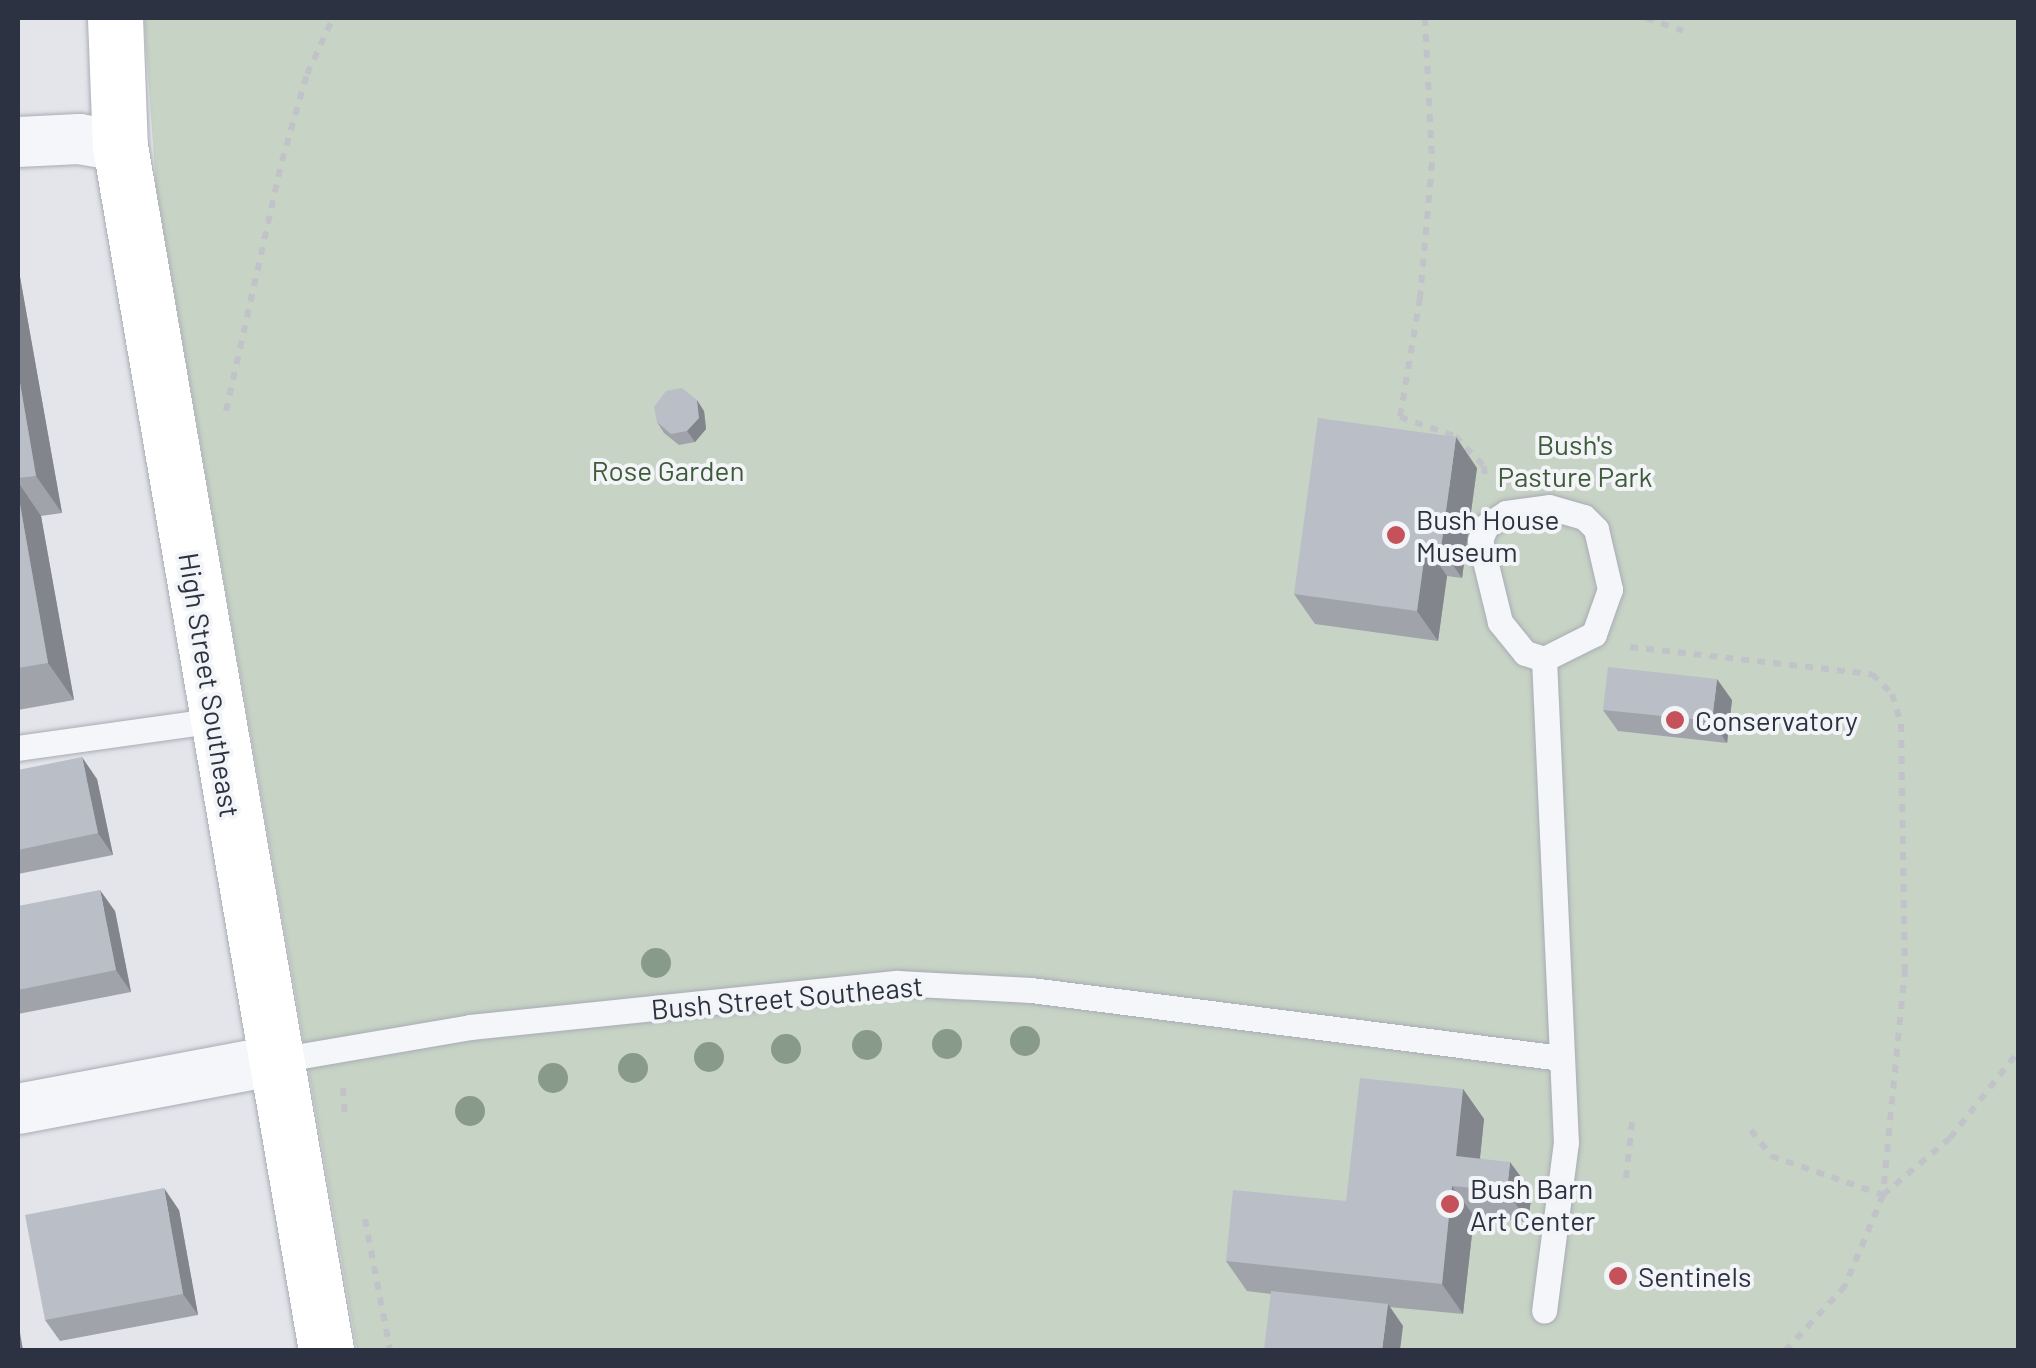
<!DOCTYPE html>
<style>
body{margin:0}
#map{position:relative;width:2036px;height:1368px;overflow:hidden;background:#e3e5ea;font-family:Barlow,sans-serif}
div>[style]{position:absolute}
.green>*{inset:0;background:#c7d3c5}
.path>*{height:6px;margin-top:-3px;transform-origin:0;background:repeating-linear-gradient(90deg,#c1c3c9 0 8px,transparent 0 16px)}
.roads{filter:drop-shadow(0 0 2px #a8acb4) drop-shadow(0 0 2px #a8acb4)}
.lane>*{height:25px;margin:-12.5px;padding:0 12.5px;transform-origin:12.5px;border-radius:12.5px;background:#f5f6f9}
.street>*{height:50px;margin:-25px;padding:0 25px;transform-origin:25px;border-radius:25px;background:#f5f6f9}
.secondary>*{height:55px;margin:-27.5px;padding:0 27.5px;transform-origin:27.5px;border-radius:27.5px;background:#fff}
.trees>*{width:30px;height:30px;margin:-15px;border-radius:50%;background:#889a89}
.wall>*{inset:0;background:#a0a3aa}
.shaded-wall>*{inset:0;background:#82858b}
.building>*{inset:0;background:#babec6}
.dots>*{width:28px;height:28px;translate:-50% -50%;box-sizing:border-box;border:5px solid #f3f4f7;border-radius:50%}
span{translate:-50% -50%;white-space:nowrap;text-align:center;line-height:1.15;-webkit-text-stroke:8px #f3f4f7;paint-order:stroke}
.park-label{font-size:28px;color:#3e5c3a}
.poi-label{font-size:28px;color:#2c3241}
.left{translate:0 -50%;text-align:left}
.street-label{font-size:28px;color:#2c3241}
.frame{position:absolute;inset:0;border:20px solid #2c3241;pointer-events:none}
</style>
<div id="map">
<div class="green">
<i style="clip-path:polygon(144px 18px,2018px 18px,2018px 1350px,357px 1350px,156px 186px)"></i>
</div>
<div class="path">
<i style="left:1425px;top:18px;width:145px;rotate:87.2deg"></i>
<i style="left:1432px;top:163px;width:136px;rotate:95.1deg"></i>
<i style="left:1420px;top:298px;width:121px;rotate:99.5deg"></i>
<i style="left:1400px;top:417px;width:58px;rotate:19.1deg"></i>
<i style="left:1455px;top:436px;width:42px;rotate:46deg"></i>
<i style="left:1484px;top:466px;width:13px;rotate:86deg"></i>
<i style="left:1646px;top:18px;width:39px;rotate:19deg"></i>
<i style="left:226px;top:411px;width:256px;rotate:-77.4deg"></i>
<i style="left:282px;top:161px;width:91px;rotate:-74deg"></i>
<i style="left:307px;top:74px;width:62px;rotate:-65.1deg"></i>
<i style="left:1630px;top:647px;width:244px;rotate:6.4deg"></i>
<i style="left:1872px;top:674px;width:28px;rotate:45deg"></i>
<i style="left:1892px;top:694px;width:31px;rotate:73deg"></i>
<i style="left:1901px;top:724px;width:245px;rotate:89.1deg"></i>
<i style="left:1905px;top:969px;width:227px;rotate:95.6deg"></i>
<i style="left:1883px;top:1195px;width:99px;rotate:112.7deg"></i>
<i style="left:1845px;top:1286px;width:87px;rotate:132.7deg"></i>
<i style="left:343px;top:1088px;width:26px;rotate:86deg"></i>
<i style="left:1751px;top:1130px;width:33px;rotate:52deg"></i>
<i style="left:1771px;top:1156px;width:119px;rotate:19.2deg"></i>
<i style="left:1883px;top:1195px;width:88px;rotate:-40.4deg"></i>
<i style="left:1950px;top:1138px;width:110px;rotate:-51.7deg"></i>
<i style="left:1626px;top:1178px;width:63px;rotate:-83.7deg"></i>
<i style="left:365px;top:1219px;width:133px;rotate:79.2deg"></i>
</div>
<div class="roads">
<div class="lane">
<i style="left:1549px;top:507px;width:36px;rotate:16deg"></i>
<i style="left:1584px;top:517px;width:17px;rotate:45deg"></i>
<i style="left:1596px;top:529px;width:62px;rotate:76.9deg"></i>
<i style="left:1610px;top:589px;width:48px;rotate:109.6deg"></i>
<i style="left:1594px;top:634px;width:56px;rotate:153.4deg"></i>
<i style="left:1544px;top:659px;width:20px;rotate:-162deg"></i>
<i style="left:1525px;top:653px;width:40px;rotate:-129deg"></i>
<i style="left:1500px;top:622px;width:84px;rotate:-103.7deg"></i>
<i style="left:1480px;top:540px;width:15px;rotate:-67deg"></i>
<i style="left:1486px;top:526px;width:24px;rotate:-33deg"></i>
<i style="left:1506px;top:513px;width:43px;rotate:-7.9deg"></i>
<i style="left:1544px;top:659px;width:484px;rotate:87.4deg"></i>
<i style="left:1566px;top:1142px;width:170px;rotate:97.4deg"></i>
<i style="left:18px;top:748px;width:200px;rotate:-8deg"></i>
<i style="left:272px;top:1061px;width:201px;rotate:-9.7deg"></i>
<i style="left:470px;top:1027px;width:430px;rotate:-5.9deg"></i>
<i style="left:898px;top:983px;width:133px;rotate:3deg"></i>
<i style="left:1031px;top:990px;width:534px;rotate:7.31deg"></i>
</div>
<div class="street">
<i style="left:18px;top:142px;width:61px;rotate:-2.8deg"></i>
<i style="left:79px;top:139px;width:42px;rotate:9.7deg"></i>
<i style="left:18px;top:1109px;width:258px;rotate:-10.7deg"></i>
</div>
<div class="secondary">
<i style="left:115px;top:18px;width:128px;rotate:87.8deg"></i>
<i style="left:120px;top:146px;width:1221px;rotate:80.29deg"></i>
</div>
</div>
<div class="trees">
<i style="left:656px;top:963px"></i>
<i style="left:1025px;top:1041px"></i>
<i style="left:947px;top:1044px"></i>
<i style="left:867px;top:1045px"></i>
<i style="left:786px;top:1049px"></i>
<i style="left:709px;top:1057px"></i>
<i style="left:633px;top:1068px"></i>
<i style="left:553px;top:1078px"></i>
<i style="left:470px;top:1111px"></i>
</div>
<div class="wall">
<i style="clip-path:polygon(18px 273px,20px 277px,62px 513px,41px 516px,74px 700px,18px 710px)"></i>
<i style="clip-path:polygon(704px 411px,706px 429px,695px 442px,679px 445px,664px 433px,657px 422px)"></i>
<i style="clip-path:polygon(1477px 468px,1462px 578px,1447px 576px,1438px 641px,1315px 624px,1294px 594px)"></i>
<i style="clip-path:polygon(1732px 700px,1727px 743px,1618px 731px,1603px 710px)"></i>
<i style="clip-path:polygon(18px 770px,97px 779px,113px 855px,18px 874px)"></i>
<i style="clip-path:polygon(18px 906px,115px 911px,131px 992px,18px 1014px)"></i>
<i style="clip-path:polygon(1463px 1089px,1484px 1119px,1480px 1158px,1532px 1192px,1528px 1222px,1474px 1216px,1463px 1314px,1389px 1307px,1403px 1326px,1271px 1294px,1247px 1291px,1226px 1261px,1346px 1201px)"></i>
<i style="clip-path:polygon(179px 1210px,198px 1315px,60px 1341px,45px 1320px)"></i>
</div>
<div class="shaded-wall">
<i style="clip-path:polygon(18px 273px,20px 277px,62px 513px,36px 476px,18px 371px)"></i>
<i style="clip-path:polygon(697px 400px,704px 411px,706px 429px,695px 442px,687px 431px)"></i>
<i style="clip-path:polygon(1456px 437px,1477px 468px,1462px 578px,1441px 548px)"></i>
<i style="clip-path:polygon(18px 482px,41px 516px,74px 700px,48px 663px,18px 493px)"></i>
<i style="clip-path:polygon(1426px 545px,1447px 576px,1438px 641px,1417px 611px)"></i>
<i style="clip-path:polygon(1717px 679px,1732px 700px,1727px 743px,1712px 721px)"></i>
<i style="clip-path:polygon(82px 757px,97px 779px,113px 855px,98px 833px)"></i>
<i style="clip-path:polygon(100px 890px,115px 911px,131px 992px,116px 970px)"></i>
<i style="clip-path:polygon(1463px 1089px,1484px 1119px,1477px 1186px,1456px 1156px)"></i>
<i style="clip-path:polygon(1510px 1162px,1532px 1192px,1528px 1222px,1507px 1191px)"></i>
<i style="clip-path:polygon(1452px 1186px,1474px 1216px,1463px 1314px,1442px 1284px)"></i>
<i style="clip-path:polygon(164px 1188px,179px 1210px,198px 1315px,183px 1294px)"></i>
<i style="clip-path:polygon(1388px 1304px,1403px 1326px,1400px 1350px,1382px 1350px)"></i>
<i style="clip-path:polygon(18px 1321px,23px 1350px,18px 1350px)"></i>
</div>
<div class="building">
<i style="clip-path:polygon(18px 371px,36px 476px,18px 478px)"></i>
<i style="clip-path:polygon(682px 388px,697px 400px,699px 418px,687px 431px,671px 434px,657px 422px,654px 407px,666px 391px)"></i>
<i style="clip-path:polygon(1318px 418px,1456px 437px,1441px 548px,1426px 545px,1417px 611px,1294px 594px)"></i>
<i style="clip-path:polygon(18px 493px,48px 663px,18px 668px)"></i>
<i style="clip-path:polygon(1608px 667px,1717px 679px,1712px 721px,1603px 710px)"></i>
<i style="clip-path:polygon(82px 757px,98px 833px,18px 850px,18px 770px)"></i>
<i style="clip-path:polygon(100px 890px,116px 970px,18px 990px,18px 906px)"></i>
<i style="clip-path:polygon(1360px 1078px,1463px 1089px,1456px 1156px,1510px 1162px,1507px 1191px,1452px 1186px,1442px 1284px,1226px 1261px,1233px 1190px,1346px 1201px)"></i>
<i style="clip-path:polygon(164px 1188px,183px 1294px,45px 1320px,25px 1215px)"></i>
<i style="clip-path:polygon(1271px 1291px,1388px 1304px,1382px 1350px,1264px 1350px)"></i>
</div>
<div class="dots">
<i style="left:1396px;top:535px;background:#c5525b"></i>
<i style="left:1675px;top:720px;background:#c5525b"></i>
<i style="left:1450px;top:1204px;background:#c5525b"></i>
<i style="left:1618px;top:1276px;background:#c5525b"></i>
</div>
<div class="park-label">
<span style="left:1575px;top:460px">Bush's<br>Pasture Park</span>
<span style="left:668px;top:470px">Rose Garden</span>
</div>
<div class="poi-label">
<span class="left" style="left:1416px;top:535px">Bush House<br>Museum</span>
<span class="left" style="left:1695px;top:720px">Conservatory</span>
<span class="left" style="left:1470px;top:1204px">Bush Barn<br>Art Center</span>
<span class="left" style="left:1638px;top:1276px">Sentinels</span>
</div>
<div class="street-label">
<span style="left:210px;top:685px;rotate:81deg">High Street Southeast</span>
<span style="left:787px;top:997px;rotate:-5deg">Bush Street Southeast</span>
</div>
<div class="frame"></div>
</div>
